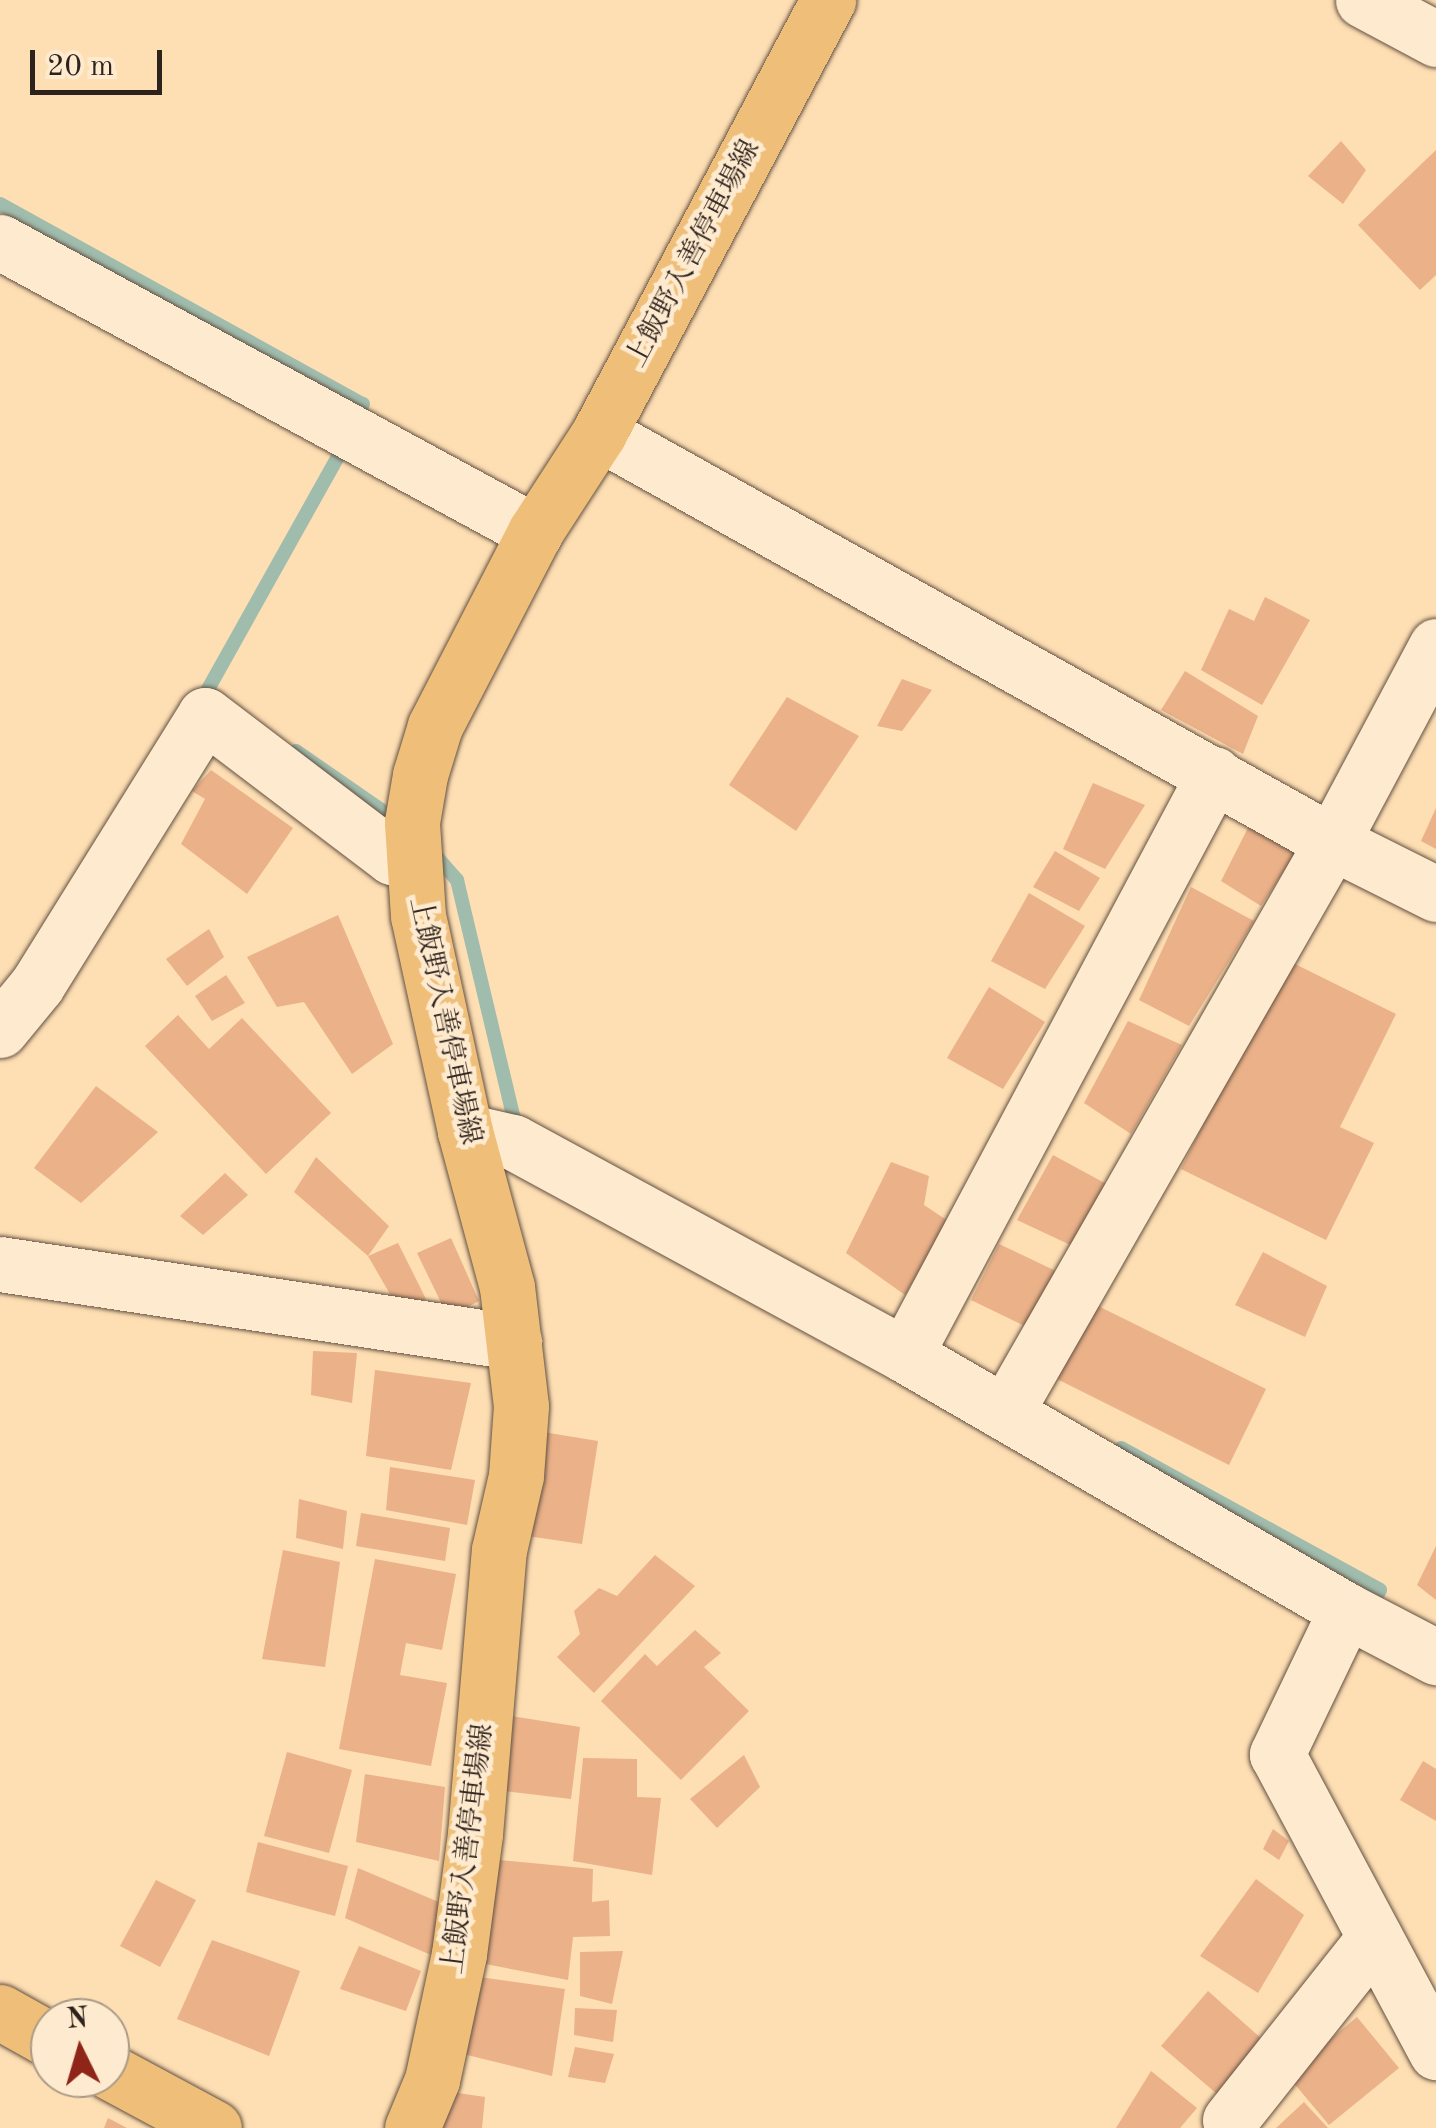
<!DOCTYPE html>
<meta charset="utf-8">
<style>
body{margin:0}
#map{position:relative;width:1436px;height:2128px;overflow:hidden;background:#fedeb3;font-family:"Old Standard TT","Noto Serif JP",serif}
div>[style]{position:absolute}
.stream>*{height:14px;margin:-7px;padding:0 7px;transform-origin:7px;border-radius:7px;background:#a0bcad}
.building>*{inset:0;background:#ebb189}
.roads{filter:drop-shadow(0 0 2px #625142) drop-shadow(0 0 2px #625142)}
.minor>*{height:55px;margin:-27.5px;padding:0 27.5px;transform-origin:27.5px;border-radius:27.5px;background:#feeace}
.major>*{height:55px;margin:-27.5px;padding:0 27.5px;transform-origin:27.5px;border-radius:27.5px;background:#efbf7a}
span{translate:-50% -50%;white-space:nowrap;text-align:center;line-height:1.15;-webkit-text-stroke:9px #feeace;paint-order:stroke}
.street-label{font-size:28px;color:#2e221c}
.north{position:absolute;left:30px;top:1998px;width:100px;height:100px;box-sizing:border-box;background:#feeace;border:2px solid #ab9a87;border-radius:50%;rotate:355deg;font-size:28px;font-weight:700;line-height:40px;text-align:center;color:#2e221c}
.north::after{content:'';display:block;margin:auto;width:35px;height:45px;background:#8f2418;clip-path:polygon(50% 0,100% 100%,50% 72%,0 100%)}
.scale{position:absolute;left:30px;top:50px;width:132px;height:45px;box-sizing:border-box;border:5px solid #2e221c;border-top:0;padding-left:12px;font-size:30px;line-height:35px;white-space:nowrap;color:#2e221c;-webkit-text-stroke:8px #feeace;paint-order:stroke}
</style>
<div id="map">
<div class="stream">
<i style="left:0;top:204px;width:414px;rotate:28.9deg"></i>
<i style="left:363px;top:404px;width:22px;rotate:114deg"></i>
<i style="left:220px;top:700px;width:16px;rotate:-145deg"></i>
<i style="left:207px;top:691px;width:283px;rotate:-60.8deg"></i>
<i style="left:296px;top:751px;width:123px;rotate:34.7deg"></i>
<i style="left:429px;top:848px;width:43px;rotate:48.8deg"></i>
<i style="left:457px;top:880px;width:247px;rotate:76.6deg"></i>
<i style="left:514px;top:1120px;width:8px;rotate:30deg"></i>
<i style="left:1121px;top:1448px;width:295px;rotate:28.7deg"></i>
<i style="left:1380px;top:1590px;width:23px;rotate:119deg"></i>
</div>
<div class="building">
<i style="clip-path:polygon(1341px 141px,1366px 170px,1343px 204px,1308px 176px)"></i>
<i style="clip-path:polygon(1436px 150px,1436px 275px,1420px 290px,1358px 225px)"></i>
<i style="clip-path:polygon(1265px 597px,1310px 620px,1262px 705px,1201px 670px,1229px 609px,1254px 621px)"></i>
<i style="clip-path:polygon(1185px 671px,1258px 716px,1243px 754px,1161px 710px)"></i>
<i style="clip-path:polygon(902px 679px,932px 690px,902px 731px,877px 726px)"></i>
<i style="clip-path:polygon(787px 697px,859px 736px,796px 831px,729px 785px)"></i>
<i style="clip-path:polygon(211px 770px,293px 828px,247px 894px,181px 844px,205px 799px,192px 791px)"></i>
<i style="clip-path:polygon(1093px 783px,1145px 805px,1105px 869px,1063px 849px)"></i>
<i style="clip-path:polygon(1436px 808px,1436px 849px,1421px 841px)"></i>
<i style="clip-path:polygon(1250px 824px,1297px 851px,1261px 906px,1221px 881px)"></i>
<i style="clip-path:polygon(1055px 851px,1100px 878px,1079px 911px,1033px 887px)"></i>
<i style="clip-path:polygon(1191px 887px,1254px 921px,1189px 1026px,1139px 1000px)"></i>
<i style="clip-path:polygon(1029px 893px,1085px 926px,1045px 989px,991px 961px)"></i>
<i style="clip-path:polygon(338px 915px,393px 1044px,352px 1074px,304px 1002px,277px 1007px,247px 957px)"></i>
<i style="clip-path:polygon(209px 929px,224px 957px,187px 986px,166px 959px)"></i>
<i style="clip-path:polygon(1285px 959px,1396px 1014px,1340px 1127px,1374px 1143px,1326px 1240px,1181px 1169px)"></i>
<i style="clip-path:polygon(226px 975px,245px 1003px,212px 1021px,195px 996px)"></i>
<i style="clip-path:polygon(989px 987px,1045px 1022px,1003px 1089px,947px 1058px)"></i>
<i style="clip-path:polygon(178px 1015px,209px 1049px,242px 1018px,331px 1113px,266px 1174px,145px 1046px)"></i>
<i style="clip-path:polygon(1128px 1021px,1182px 1045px,1131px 1134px,1084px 1103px)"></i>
<i style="clip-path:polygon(96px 1086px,158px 1132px,81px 1203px,34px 1168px)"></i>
<i style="clip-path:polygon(1053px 1155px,1112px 1187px,1079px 1249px,1017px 1220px)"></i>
<i style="clip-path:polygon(316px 1157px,389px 1226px,368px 1256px,294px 1192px)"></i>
<i style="clip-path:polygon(891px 1162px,929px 1176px,924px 1205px,948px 1221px,905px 1295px,846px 1253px)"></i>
<i style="clip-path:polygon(225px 1173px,248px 1195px,203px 1235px,180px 1216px)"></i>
<i style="clip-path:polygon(451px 1238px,479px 1301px,448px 1317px,417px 1253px)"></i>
<i style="clip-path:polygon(398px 1243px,426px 1299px,398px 1308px,368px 1256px)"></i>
<i style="clip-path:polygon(999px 1244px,1060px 1273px,1031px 1329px,971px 1300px)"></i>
<i style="clip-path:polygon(1263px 1252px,1327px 1286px,1305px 1337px,1235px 1305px)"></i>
<i style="clip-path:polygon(1086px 1300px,1266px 1389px,1229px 1465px,1049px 1375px)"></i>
<i style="clip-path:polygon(313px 1351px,357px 1353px,352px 1403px,311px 1395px)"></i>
<i style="clip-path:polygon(375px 1370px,471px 1383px,451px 1470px,366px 1456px)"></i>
<i style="clip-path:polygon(543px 1432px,598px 1441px,582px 1544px,527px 1536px)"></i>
<i style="clip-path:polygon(390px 1467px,475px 1480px,467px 1525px,386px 1510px)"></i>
<i style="clip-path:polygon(299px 1499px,347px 1511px,343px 1549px,296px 1538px)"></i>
<i style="clip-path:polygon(361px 1513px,450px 1528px,445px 1561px,356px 1546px)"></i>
<i style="clip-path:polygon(1436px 1546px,1436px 1600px,1417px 1585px)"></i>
<i style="clip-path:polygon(283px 1550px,340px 1562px,325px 1667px,262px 1659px)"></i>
<i style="clip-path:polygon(655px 1555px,695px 1586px,594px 1693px,557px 1657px,580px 1634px,574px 1611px,599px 1588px,617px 1596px)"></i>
<i style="clip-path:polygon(375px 1559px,456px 1574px,442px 1650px,406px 1643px,400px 1675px,447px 1683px,431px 1766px,339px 1749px)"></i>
<i style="clip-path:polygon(695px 1630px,721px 1653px,704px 1667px,749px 1711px,681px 1780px,601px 1701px,645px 1654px,657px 1666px)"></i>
<i style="clip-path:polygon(499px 1714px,580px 1727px,571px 1799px,495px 1790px)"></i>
<i style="clip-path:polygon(287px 1752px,352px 1770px,329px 1853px,264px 1836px)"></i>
<i style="clip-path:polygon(744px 1755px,760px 1787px,717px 1828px,690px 1799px)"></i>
<i style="clip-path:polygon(583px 1758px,637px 1759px,637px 1797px,661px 1798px,652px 1875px,573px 1861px)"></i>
<i style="clip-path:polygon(1423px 1761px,1436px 1769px,1436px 1821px,1400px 1800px)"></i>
<i style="clip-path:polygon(365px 1774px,445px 1787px,439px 1861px,356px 1842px)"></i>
<i style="clip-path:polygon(1273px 1829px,1289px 1841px,1279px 1860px,1263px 1849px)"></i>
<i style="clip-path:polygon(258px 1842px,348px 1866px,335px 1916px,246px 1892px)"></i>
<i style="clip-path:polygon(489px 1859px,593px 1869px,592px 1902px,609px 1900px,610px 1936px,573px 1937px,568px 1980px,475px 1962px)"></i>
<i style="clip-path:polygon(358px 1868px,441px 1903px,431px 1955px,345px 1918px)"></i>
<i style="clip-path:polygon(1256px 1879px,1304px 1915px,1258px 1993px,1200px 1956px)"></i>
<i style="clip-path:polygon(156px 1880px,196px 1900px,160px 1967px,120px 1946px)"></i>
<i style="clip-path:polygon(212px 1940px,300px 1971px,269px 2056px,177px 2019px)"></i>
<i style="clip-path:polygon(359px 1946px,421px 1971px,406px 2011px,340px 1989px)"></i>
<i style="clip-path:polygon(623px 1951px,612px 2004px,580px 1996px,580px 1952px)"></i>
<i style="clip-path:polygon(472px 1976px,565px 1989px,552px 2076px,451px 2051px)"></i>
<i style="clip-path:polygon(1208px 1991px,1263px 2040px,1217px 2094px,1161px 2046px)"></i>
<i style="clip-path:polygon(575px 2008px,617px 2010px,613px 2042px,574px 2035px)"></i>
<i style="clip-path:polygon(1357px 2017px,1399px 2068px,1329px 2125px,1287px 2075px)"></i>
<i style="clip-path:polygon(575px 2047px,614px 2054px,605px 2083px,568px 2077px)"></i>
<i style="clip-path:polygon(1151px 2071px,1197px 2108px,1180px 2128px,1116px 2128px)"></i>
<i style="clip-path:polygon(444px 2091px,485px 2097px,482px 2128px,441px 2128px)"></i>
<i style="clip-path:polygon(1304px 2102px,1328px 2128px,1276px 2128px)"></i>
<i style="clip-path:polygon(108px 2118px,127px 2128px,104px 2128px)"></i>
</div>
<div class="roads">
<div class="minor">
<i style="left:1363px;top:0;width:83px;rotate:28.1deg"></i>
<i style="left:0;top:242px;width:609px;rotate:28.46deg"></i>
<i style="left:599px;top:433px;width:839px;rotate:29.16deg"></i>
<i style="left:1332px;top:842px;width:116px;rotate:26.6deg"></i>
<i style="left:0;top:1030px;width:58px;rotate:-50.6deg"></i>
<i style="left:37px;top:985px;width:318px;rotate:-58.1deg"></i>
<i style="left:205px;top:715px;width:235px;rotate:37.2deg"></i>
<i style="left:392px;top:857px;width:22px"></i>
<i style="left:465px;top:1131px;width:49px;rotate:12.9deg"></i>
<i style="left:513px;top:1142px;width:446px;rotate:28.5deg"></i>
<i style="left:905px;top:1355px;width:509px;rotate:30.04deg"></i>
<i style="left:1346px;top:1610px;width:102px;rotate:27.6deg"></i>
<i style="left:0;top:1264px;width:520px;rotate:8.63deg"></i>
<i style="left:905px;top:1355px;width:658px;rotate:-61.99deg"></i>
<i style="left:1005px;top:1413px;width:658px;rotate:-60.2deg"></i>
<i style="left:1332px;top:842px;width:222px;rotate:-62deg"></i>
<i style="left:1346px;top:1610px;width:160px;rotate:115.6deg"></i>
<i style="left:1277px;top:1754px;width:338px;rotate:61.9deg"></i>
<i style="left:1230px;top:2120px;width:233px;rotate:-51.6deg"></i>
</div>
<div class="major">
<i style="left:0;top:2012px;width:57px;rotate:29.2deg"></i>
<i style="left:110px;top:2072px;width:118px;rotate:28.3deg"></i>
<i style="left:412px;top:2128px;width:52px;rotate:-67.4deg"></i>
<i style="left:432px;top:2080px;width:129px;rotate:-77.9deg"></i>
<i style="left:459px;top:1954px;width:121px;rotate:-82.4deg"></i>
<i style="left:475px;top:1834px;width:285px;rotate:-85.2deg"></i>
<i style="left:499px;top:1550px;width:76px;rotate:-77.1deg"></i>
<i style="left:516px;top:1476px;width:70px;rotate:-85.9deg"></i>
<i style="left:521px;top:1406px;width:120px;rotate:-96.7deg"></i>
<i style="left:507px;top:1287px;width:162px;rotate:-105.1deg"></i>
<i style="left:465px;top:1131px;width:220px;rotate:-102.3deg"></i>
<i style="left:418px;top:916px;width:94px;rotate:-93.7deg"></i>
<i style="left:412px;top:822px;width:48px;rotate:-80.3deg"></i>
<i style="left:420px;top:775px;width:51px;rotate:-73deg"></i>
<i style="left:435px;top:726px;width:218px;rotate:-62.7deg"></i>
<i style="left:535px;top:532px;width:118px;rotate:-57.1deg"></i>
<i style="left:599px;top:433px;width:490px;rotate:-62.1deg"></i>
</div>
</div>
<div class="street-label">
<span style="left:694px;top:254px;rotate:-62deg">上飯野入善停車場線</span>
<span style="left:444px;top:1021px;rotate:78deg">上飯野入善停車場線</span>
<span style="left:469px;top:1849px;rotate:-83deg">上飯野入善停車場線</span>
</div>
<div class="north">N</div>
<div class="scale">20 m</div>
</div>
